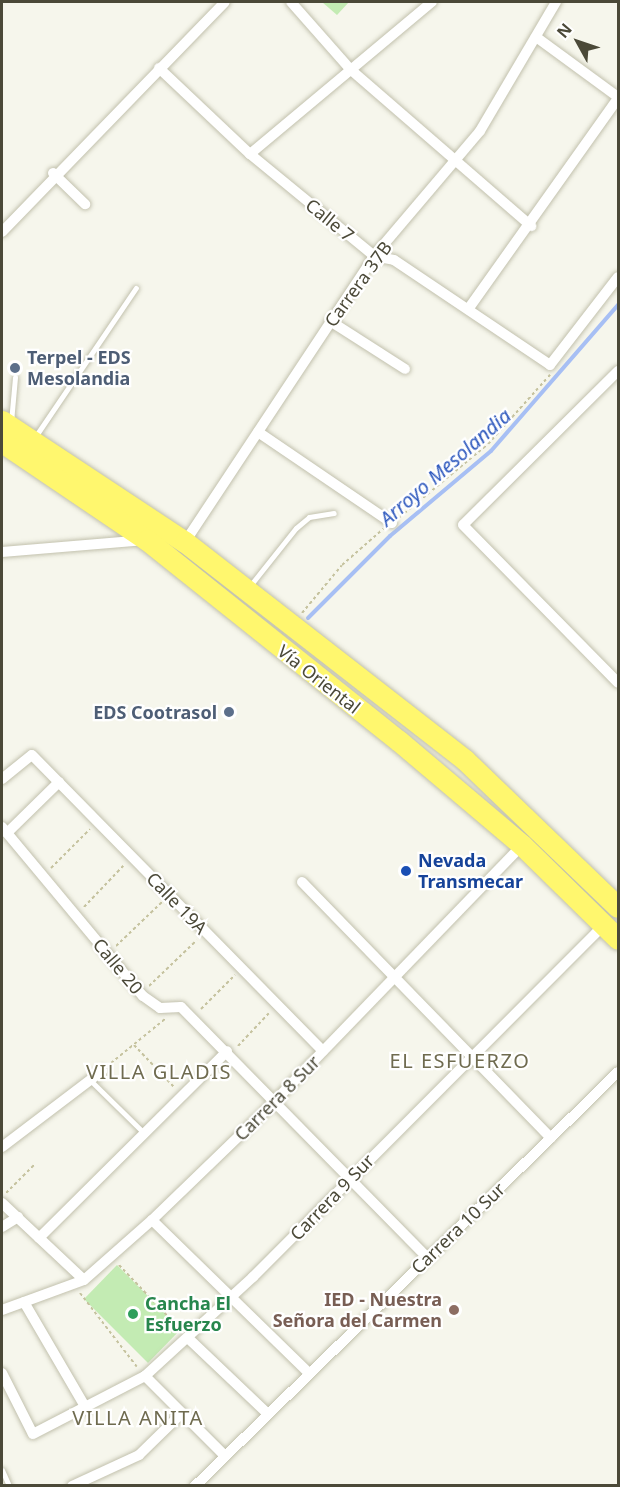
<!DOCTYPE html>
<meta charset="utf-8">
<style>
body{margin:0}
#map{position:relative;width:620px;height:1487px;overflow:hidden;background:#f6f6ec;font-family:"Noto Sans",sans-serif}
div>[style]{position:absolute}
.green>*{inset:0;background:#c3ebb3}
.stream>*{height:4px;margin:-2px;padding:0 2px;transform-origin:2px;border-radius:2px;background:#a7bff4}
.path>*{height:2px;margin-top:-1px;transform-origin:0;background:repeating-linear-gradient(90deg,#c5c29e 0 3px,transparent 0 6px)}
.roads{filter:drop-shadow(0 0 2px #c2c1ad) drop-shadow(0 0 2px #c2c1ad)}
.lane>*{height:5px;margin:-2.5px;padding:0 2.5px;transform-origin:2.5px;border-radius:2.5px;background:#fff}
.street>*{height:10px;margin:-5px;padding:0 5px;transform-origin:5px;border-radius:5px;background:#fff}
.highway>*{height:21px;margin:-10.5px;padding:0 10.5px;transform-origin:10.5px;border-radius:10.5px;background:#fff76e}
.dots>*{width:16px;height:16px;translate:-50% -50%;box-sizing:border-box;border:3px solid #fff;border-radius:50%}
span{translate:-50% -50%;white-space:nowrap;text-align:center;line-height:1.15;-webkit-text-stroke:4.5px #fff;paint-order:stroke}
.street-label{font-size:18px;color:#4b4938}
.service-label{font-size:18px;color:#4e5e75;font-weight:700}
.left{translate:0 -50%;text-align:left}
.right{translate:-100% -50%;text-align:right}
.transit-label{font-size:18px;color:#164399;font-weight:700}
.education-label{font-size:18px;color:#785e54;font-weight:700}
.leisure-label{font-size:18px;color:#27864d;font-weight:700}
.water-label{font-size:20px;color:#2c57bd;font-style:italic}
.neighbourhood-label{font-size:20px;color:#6f6b4f;letter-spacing:1.5px}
.frame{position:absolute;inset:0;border:3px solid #4b4938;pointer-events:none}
.north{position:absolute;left:548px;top:12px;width:60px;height:60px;-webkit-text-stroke:4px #fff;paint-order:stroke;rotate:310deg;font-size:16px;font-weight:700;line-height:24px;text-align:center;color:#4b4938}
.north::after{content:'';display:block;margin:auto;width:21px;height:27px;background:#4b4938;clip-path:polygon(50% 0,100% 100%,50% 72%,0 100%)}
</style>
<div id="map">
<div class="green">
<i style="clip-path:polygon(322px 2px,349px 2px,337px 15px)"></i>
<i style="clip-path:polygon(117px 1265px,181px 1329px,148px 1363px,84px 1299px)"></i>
</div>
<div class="stream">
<i style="left:308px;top:618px;width:116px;rotate:-45deg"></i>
<i style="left:390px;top:536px;width:132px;rotate:-40.1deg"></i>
<i style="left:491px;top:451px;width:194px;rotate:-49deg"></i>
</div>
<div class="path">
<i style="left:400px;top:517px;width:114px;rotate:-39.7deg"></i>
<i style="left:488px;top:444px;width:93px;rotate:-48.1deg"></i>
<i style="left:302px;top:613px;width:62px;rotate:-50.2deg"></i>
<i style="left:342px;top:565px;width:55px;rotate:-41.3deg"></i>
<i style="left:51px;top:868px;width:55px;rotate:-45deg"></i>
<i style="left:84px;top:907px;width:57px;rotate:-46.4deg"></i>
<i style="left:116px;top:946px;width:64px;rotate:-43.7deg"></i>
<i style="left:149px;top:986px;width:66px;rotate:-43.8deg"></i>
<i style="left:201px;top:1009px;width:48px;rotate:-45deg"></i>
<i style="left:134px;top:1045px;width:59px;rotate:46.4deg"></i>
<i style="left:238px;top:1046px;width:45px;rotate:-46.8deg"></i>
<i style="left:111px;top:1063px;width:70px;rotate:-39.2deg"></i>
<i style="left:6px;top:1193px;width:41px;rotate:-45deg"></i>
<i style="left:119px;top:1265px;width:90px;rotate:46.4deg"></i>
<i style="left:80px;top:1293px;width:93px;rotate:52.4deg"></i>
</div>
<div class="roads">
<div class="lane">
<i style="left:11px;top:422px;width:45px;rotate:-84.9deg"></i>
<i style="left:35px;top:437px;width:180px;rotate:-55.9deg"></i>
<i style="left:249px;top:587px;width:75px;rotate:-51.5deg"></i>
<i style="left:296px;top:528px;width:17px;rotate:-40deg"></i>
<i style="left:309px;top:517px;width:25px;rotate:-9deg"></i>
<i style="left:90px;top:1080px;width:76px;rotate:44.5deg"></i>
<i style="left:2px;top:1470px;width:17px;rotate:66deg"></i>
</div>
<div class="street">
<i style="left:291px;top:2px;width:89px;rotate:48.6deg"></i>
<i style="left:350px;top:69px;width:240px;rotate:40.9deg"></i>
<i style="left:536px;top:37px;width:102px;rotate:36.2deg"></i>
<i style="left:159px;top:68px;width:125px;rotate:43.4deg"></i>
<i style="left:250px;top:154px;width:161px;rotate:39.4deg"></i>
<i style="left:374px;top:256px;width:20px;rotate:11deg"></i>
<i style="left:394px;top:260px;width:188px;rotate:33.9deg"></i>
<i style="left:550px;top:365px;width:111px;rotate:-52.3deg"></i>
<i style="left:250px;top:154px;width:237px;rotate:-39.9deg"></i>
<i style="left:53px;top:173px;width:45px;rotate:44.1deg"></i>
<i style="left:2px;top:232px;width:320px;rotate:-45.9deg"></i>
<i style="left:469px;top:308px;width:257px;rotate:-54.6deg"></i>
<i style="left:330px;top:321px;width:89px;rotate:32.6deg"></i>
<i style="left:618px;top:371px;width:218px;rotate:135.2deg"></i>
<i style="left:463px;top:525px;width:221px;rotate:45.5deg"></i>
<i style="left:258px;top:432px;width:162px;rotate:34.2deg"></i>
<i style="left:185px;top:542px;width:343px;rotate:-56.5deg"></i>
<i style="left:374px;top:256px;width:164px;rotate:-49.7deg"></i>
<i style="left:480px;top:131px;width:150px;rotate:-59.5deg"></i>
<i style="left:2px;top:552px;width:144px;rotate:-4.8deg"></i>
<i style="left:2px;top:779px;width:38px;rotate:-39deg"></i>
<i style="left:32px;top:755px;width:415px;rotate:45.5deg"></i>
<i style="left:2px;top:827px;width:220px;rotate:50.2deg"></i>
<i style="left:143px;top:996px;width:21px;rotate:35deg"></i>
<i style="left:160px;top:1008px;width:21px;rotate:-3deg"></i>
<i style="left:181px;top:1007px;width:352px;rotate:45.5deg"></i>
<i style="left:7px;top:833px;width:73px;rotate:-44.4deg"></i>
<i style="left:302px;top:882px;width:357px;rotate:45.8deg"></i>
<i style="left:2px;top:1147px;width:126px;rotate:-37.2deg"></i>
<i style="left:2px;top:1203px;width:112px;rotate:43.2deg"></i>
<i style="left:152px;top:1220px;width:219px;rotate:44.3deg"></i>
<i style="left:2px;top:1227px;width:19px;rotate:-32deg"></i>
<i style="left:39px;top:1238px;width:265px;rotate:-44.8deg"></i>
<i style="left:24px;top:1302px;width:125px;rotate:59.7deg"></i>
<i style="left:2px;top:1310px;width:87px;rotate:-20.1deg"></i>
<i style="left:84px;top:1280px;width:91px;rotate:-41.4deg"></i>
<i style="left:152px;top:1220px;width:168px;rotate:-44deg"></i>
<i style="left:273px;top:1103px;width:359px;rotate:-46deg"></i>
<i style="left:189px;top:1339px;width:109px;rotate:43.5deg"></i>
<i style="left:2px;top:1373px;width:68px;rotate:63.1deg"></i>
<i style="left:33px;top:1434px;width:126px;rotate:-27.4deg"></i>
<i style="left:145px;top:1376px;width:147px;rotate:-42.5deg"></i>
<i style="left:253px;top:1277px;width:497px;rotate:-45.1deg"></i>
<i style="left:145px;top:1376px;width:113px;rotate:45deg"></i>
<i style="left:72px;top:1486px;width:74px;rotate:-24.8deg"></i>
<i style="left:139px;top:1455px;width:59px;rotate:-44.3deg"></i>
<i style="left:195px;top:1486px;width:592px;rotate:-44.38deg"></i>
</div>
<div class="highway">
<i style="left:2px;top:421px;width:219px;rotate:33.5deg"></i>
<i style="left:185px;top:542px;width:355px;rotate:37.9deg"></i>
<i style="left:465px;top:760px;width:212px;rotate:43.9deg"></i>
<i style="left:2px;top:442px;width:175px;rotate:34.1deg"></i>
<i style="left:147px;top:540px;width:322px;rotate:38.6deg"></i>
<i style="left:399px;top:741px;width:161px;rotate:40.2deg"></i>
<i style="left:522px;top:845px;width:134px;rotate:44.4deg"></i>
</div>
</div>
<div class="dots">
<i style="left:15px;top:368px;background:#5c6f8a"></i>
<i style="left:229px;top:712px;background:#5c6f8a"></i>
<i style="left:406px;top:871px;background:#1a4fb4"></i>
<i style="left:454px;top:1310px;background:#8d6e63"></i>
<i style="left:133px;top:1314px;background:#2e9e5b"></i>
</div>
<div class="street-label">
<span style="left:330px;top:220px;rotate:39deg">Calle 7</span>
<span style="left:358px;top:284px;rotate:-54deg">Carrera 37B</span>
<span style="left:319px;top:679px;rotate:38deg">Vía Oriental</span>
<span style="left:177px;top:903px;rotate:46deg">Calle 19A</span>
<span style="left:118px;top:966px;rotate:50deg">Calle 20</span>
<span style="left:277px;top:1098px;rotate:-45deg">Carrera 8 Sur</span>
<span style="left:332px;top:1197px;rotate:-46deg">Carrera 9 Sur</span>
<span style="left:458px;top:1228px;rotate:-44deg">Carrera 10 Sur</span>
</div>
<div class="service-label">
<span class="left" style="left:27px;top:368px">Terpel - EDS<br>Mesolandia</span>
<span class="right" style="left:217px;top:712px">EDS Cootrasol</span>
</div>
<div class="transit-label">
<span class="left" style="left:418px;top:871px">Nevada<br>Transmecar</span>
</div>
<div class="education-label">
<span class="right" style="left:442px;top:1310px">IED - Nuestra<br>Señora del Carmen</span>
</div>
<div class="leisure-label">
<span class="left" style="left:145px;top:1314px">Cancha El<br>Esfuerzo</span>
</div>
<div class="water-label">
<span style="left:445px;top:467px;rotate:-41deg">Arroyo Mesolandia</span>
</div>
<div class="neighbourhood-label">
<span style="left:460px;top:1060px">EL ESFUERZO</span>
<span style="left:159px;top:1071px">VILLA GLADIS</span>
<span style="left:138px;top:1417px">VILLA ANITA</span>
</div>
<div class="frame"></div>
<div class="north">N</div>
</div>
